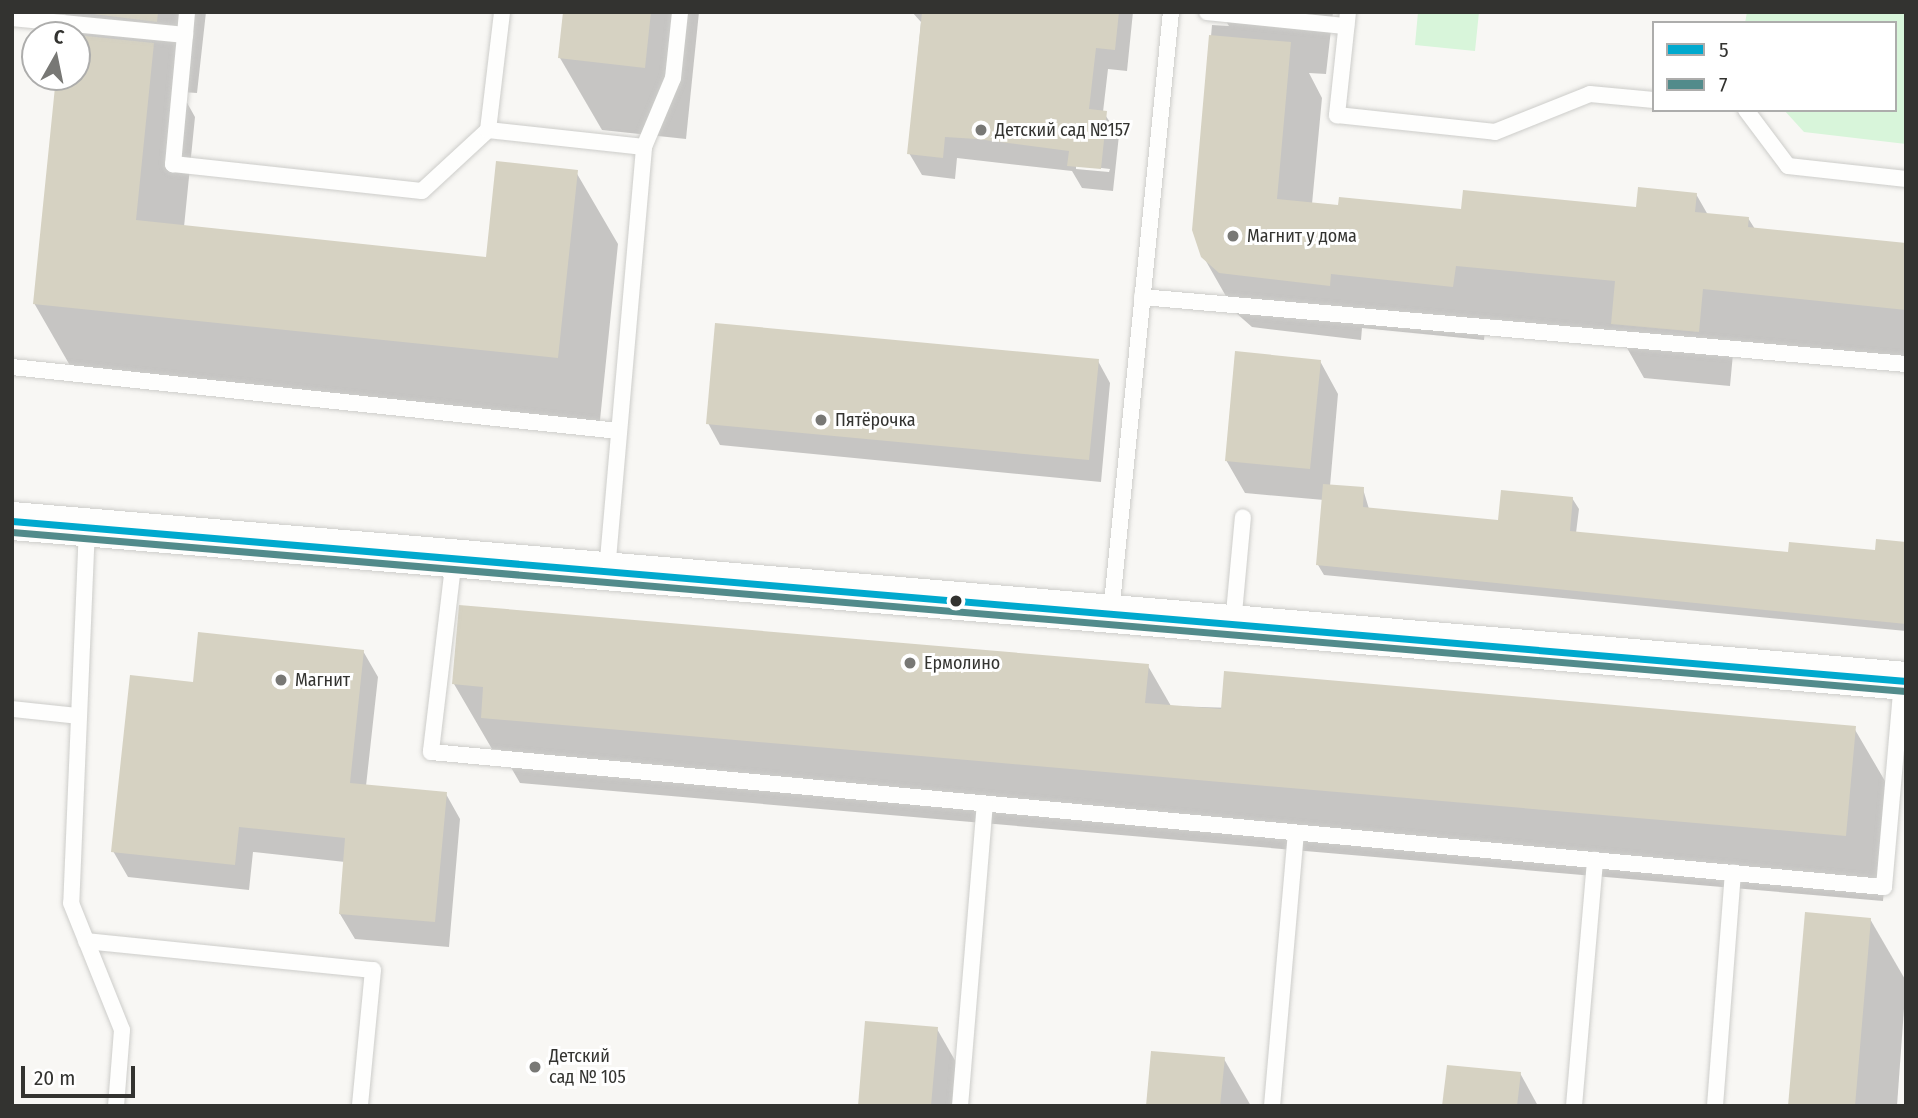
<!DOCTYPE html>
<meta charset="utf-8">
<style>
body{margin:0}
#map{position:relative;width:1918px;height:1118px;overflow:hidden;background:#f8f7f4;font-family:"Fira Sans Condensed",sans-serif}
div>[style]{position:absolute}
.green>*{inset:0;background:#d8f5da}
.shadow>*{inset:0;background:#0003}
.building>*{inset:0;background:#d6d2c2}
.roads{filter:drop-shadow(0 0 2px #cdcdca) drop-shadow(0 0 2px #cdcdca)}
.service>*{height:16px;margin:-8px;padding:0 8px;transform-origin:8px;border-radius:8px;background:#fefefd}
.tertiary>*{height:38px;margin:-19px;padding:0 19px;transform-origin:19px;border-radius:19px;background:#fefefd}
.bus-1>*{height:7px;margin:-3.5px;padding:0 3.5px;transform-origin:3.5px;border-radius:3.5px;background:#00a9ce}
.bus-2>*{height:7px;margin:-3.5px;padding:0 3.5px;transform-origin:3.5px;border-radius:3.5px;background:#528b8b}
.dots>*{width:19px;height:19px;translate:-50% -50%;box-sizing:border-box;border:4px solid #fff;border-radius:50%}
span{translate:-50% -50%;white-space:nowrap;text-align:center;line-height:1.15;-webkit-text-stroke:6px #fff;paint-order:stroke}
.poi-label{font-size:18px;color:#333330}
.left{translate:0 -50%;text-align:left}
.frame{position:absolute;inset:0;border:14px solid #333330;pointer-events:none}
.legend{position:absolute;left:1652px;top:21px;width:245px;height:91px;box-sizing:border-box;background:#fff;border:2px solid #adadac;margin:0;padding:9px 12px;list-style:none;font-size:21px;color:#333330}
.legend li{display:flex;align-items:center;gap:14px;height:35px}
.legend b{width:35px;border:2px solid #adadac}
.north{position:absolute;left:21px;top:21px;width:70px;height:70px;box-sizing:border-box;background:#fff;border:2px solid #adadac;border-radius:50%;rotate:9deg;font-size:19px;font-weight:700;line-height:28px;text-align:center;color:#333330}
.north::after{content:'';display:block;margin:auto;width:24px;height:32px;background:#787875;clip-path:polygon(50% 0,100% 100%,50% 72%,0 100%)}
.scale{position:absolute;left:21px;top:1066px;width:114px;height:32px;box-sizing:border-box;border:4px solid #333330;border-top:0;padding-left:9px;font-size:21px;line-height:24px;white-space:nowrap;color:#333330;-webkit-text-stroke:5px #fff;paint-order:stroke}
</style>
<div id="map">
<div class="green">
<i style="clip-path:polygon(1418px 12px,1479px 12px,1475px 51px,1415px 45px)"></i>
<i style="clip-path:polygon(1747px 12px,1906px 12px,1906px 144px,1804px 132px,1784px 110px,1895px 110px,1895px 23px,1745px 23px)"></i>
</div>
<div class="shadow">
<i style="clip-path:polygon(64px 12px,206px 12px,197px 93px,181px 92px,195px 117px,184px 227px,487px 258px,576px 172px,618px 244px,599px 430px,76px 376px,34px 303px,57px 77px,77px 77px,78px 37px)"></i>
<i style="clip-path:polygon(564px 12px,699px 12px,686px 139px,602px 130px,560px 58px)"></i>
<i style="clip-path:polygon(evenodd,912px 12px,1133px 12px,1127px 71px,1108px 69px,1103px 112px,1119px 135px,1113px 191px,1082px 188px,1072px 171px,957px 158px,955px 179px,922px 175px,909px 153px,921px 22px,912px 12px,1076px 165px,1110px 169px,1109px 172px,1076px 169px,1076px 165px)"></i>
<i style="clip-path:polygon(1220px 12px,1333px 12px,1326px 74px,1309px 73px,1322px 98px,1312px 204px,1463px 211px,1638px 209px,1696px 194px,1708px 215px,1748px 218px,1755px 229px,1906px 245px,1906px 360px,1734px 343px,1730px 386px,1644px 378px,1618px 332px,1486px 319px,1484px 340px,1362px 328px,1361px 340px,1252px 327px,1235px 312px,1203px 256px,1194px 230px,1212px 25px,1229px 26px)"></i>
<i style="clip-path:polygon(1098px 361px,1110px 383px,1101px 482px,720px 445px,708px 423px)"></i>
<i style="clip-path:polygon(1320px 361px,1338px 394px,1330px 486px,1363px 489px,1369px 509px,1500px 522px,1572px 498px,1579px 509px,1576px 533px,1789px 554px,1877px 552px,1906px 544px,1906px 631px,1324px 575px,1318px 565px,1324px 500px,1245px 493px,1226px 460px)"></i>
<i style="clip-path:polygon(363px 651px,378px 677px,366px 786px,446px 794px,460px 819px,449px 947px,355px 939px,340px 914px,345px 862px,253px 852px,249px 890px,128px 877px,113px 851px,194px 684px)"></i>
<i style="clip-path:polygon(1148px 666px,1171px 706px,1854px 728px,1892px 793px,1883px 901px,520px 783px,501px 750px,492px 749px,454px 684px)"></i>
<i style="clip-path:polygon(1870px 919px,1906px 981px,1897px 1106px,1790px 1106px)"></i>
<i style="clip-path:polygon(937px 1029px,968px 1083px,966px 1106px,859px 1106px)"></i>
<i style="clip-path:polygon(1224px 1059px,1251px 1106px,1148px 1106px)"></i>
<i style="clip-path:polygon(1520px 1073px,1538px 1106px,1444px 1106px)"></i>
</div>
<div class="building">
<i style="clip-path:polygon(77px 12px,158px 12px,157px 22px)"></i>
<i style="clip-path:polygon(563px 12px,651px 12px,645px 68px,558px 58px)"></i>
<i style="clip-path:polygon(922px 12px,1119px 12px,1115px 50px,1096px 48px,1089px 109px,1107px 111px,1101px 169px,1067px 166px,1069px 151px,977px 139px,945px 137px,943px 158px,907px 154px)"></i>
<i style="clip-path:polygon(77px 35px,154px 43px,136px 220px,486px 257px,496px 161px,578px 170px,558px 358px,33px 304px,56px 77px,77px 77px)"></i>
<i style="clip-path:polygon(1209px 35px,1291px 42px,1277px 199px,1338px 205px,1339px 197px,1461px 209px,1463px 190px,1636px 207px,1638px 187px,1697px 193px,1695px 212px,1749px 217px,1748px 227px,1906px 243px,1906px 310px,1703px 289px,1699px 332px,1611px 324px,1615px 281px,1456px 266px,1453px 287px,1331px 274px,1330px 286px,1219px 273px,1201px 257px,1192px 230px)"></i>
<i style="clip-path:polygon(715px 323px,1099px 359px,1089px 460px,706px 424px)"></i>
<i style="clip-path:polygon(1235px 351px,1321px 360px,1310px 469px,1225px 461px)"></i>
<i style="clip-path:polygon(1323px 484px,1364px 487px,1363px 507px,1498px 520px,1501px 490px,1573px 497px,1570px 531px,1788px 552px,1789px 542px,1875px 550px,1876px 539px,1906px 542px,1906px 624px,1316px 565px)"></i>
<i style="clip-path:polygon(459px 605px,1149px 664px,1145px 703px,1221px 709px,1224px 671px,1856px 726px,1846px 836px,481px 718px,483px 687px,452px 684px)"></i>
<i style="clip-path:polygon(198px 632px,364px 650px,350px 783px,447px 792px,435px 922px,339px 914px,345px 838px,239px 827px,235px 865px,111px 852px,130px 675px,193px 682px)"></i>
<i style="clip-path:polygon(1805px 912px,1871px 918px,1855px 1106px,1788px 1106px)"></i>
<i style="clip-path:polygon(865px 1021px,938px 1027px,931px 1106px,858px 1106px)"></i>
<i style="clip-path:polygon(1151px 1051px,1225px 1057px,1220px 1106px,1146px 1106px)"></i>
<i style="clip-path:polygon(1447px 1065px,1521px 1072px,1517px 1106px,1442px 1106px)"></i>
</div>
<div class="roads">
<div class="service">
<i style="left:1207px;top:12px;width:140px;rotate:5.8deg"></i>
<i style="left:1348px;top:12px;width:104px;rotate:96.1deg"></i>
<i style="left:1337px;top:115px;width:159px;rotate:6.1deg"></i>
<i style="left:1495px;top:132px;width:102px;rotate:-21.8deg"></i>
<i style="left:1590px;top:94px;width:64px;rotate:5.4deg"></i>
<i style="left:12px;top:18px;width:174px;rotate:5.6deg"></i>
<i style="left:185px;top:35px;width:130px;rotate:95.3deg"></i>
<i style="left:173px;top:164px;width:250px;rotate:6.2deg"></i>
<i style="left:422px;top:191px;width:90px;rotate:-42.7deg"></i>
<i style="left:488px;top:130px;width:157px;rotate:6.2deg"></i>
<i style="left:185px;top:35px;width:23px;rotate:-85deg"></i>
<i style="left:1746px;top:110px;width:70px;rotate:53.1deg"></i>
<i style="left:1788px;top:166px;width:119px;rotate:6.3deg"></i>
<i style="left:488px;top:130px;width:119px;rotate:-83.2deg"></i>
<i style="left:1142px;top:297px;width:767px;rotate:5.01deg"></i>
<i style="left:12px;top:367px;width:610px;rotate:6.02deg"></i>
<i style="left:87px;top:527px;width:376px;rotate:92.4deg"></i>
<i style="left:71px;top:903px;width:137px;rotate:68.1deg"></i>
<i style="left:122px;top:1030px;width:76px;rotate:94.5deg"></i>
<i style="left:454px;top:558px;width:195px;rotate:96.8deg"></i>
<i style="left:431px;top:752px;width:1459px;rotate:5.31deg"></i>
<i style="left:1884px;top:887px;width:208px;rotate:-85deg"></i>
<i style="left:607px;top:571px;width:426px;rotate:-85deg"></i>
<i style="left:644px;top:147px;width:75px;rotate:-67.2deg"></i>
<i style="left:673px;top:78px;width:66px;rotate:-83.9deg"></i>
<i style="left:1111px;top:614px;width:605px;rotate:-84.31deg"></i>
<i style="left:1233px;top:624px;width:107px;rotate:-84.7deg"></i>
<i style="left:12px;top:709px;width:67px;rotate:6deg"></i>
<i style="left:86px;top:941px;width:288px;rotate:5.8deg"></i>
<i style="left:373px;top:970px;width:137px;rotate:95.5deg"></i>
<i style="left:960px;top:1106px;width:303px;rotate:-85.3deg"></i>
<i style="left:1272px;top:1106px;width:274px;rotate:-85deg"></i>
<i style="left:1574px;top:1106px;width:247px;rotate:-85.1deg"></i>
<i style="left:1715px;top:1106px;width:234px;rotate:-85.6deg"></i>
</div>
<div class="tertiary">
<i style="left:12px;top:521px;width:1901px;rotate:4.83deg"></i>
</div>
</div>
<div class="bus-1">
<i style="left:12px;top:521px;width:1901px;rotate:4.83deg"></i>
</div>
<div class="bus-2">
<i style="left:12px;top:532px;width:1900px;rotate:4.8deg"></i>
</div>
<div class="dots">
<i style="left:981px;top:130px;background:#787875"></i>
<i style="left:1233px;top:236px;background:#787875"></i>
<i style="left:821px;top:420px;background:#787875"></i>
<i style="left:956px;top:601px;background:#333330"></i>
<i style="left:910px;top:663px;background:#787875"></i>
<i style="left:281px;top:680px;background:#787875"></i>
<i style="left:535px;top:1067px;background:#787875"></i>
</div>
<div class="poi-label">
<span class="left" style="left:995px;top:130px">Детский сад №157</span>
<span class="left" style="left:1247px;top:236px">Магнит у дома</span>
<span class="left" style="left:835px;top:420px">Пятёрочка</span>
<span class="left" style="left:924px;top:663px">Ермолино</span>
<span class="left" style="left:295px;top:680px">Магнит</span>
<span class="left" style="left:549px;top:1067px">Детский<br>сад № 105</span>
</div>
<div class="frame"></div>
<ul class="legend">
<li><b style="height:9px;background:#00a9ce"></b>5</li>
<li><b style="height:9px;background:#528b8b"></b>7</li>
</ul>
<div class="north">С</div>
<div class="scale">20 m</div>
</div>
